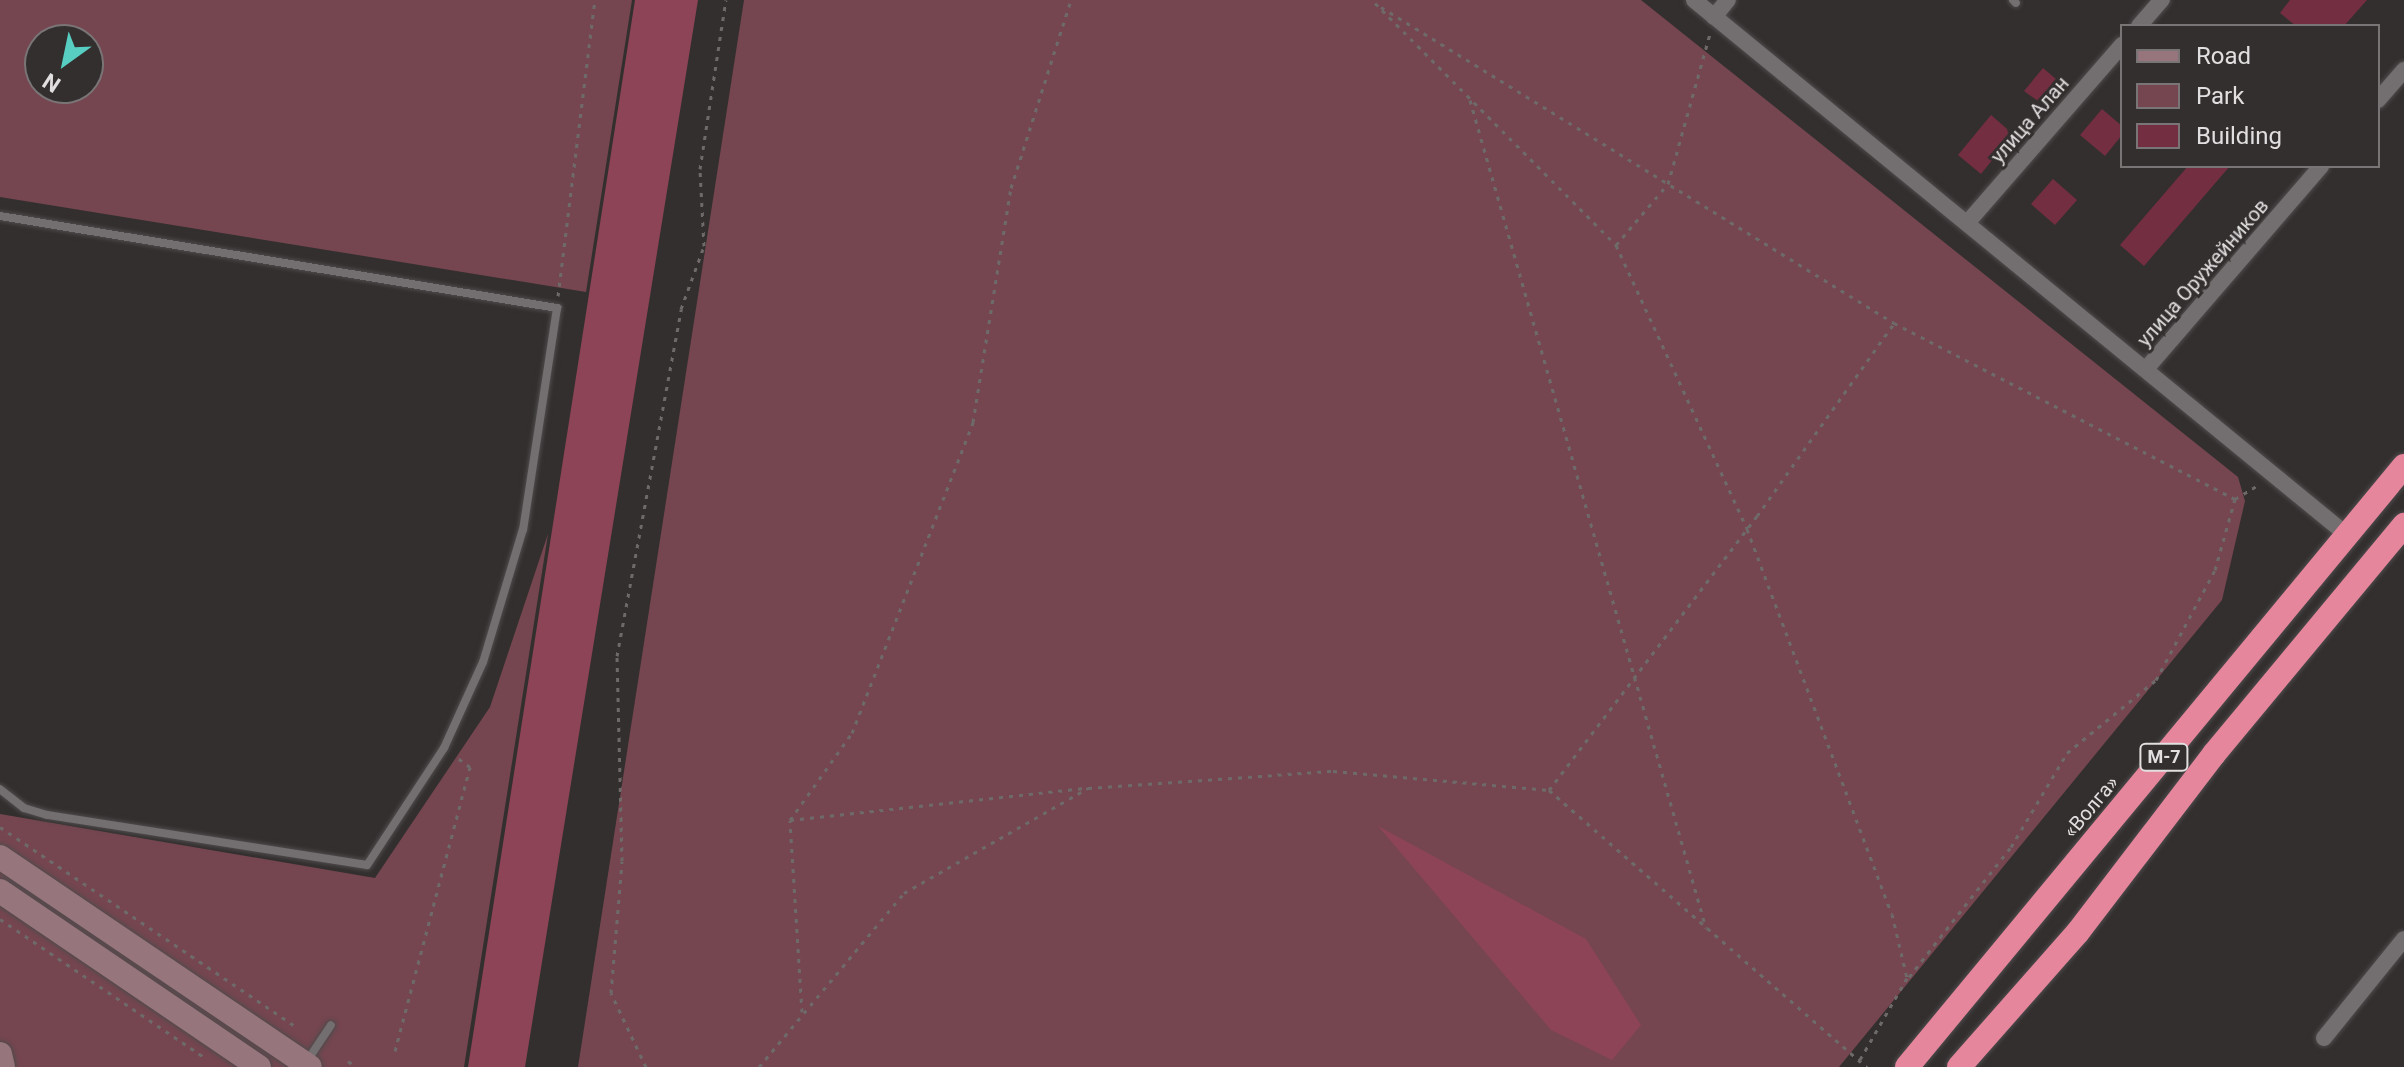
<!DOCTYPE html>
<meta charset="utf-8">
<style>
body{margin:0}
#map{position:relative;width:2404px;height:1067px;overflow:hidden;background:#332f2f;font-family:Roboto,sans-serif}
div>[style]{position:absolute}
.green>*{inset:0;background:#754650}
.forest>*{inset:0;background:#8c4456}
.building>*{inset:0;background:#742e41}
.path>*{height:3px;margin-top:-1.5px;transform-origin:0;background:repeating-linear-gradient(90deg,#6e6a6a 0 4px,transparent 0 10px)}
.roads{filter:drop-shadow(0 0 2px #4f4b4c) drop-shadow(0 0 2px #4f4b4c)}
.lane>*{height:8px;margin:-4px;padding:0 4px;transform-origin:4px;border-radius:4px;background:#736e6f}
.street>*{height:16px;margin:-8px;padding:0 8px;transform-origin:8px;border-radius:8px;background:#736e6f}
.secondary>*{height:24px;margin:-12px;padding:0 12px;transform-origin:12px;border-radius:12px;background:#96757c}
.highway>*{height:24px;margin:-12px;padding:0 12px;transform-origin:12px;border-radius:12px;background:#e6869c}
span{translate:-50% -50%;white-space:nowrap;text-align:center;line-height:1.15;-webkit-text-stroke:6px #332f2f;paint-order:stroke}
.shield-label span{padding:2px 6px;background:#332f2f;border:2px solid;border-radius:6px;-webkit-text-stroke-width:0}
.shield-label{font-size:18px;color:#e2dfe0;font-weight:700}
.street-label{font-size:20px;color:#e2dfe0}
.legend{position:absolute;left:2120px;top:24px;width:260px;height:144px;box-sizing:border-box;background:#332f2f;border:2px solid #797576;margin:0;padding:10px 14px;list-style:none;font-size:24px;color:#e2dfe0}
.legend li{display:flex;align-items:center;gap:16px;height:40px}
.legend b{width:40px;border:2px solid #797576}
.north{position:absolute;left:24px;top:24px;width:80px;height:80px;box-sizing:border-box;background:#332f2f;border:2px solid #797576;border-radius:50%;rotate:213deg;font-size:22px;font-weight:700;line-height:32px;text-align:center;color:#e2dfe0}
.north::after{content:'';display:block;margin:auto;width:28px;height:36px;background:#57cec1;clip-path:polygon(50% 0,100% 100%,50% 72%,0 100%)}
</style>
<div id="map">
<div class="green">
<i style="clip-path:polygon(evenodd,0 0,632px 0,586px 292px,0 197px,0 0,40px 40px,88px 40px,88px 88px,40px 88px,40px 40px)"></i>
<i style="clip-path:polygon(744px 0,1641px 0,2238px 477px,2245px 501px,2222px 600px,1839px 1067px,578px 1067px)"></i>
<i style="clip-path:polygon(548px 534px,464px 1067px,0 1067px,0 814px,375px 878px,490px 707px)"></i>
</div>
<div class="forest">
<i style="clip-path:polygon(635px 0,698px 0,525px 1067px,468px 1067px)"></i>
<i style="clip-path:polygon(1378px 826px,1586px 939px,1641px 1025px,1612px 1060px,1551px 1030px)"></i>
</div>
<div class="building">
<i style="clip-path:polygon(2290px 0,2367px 0,2344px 26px,2296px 26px,2280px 13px)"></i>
<i style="clip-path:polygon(2043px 68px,2056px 79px,2038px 101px,2024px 91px)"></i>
<i style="clip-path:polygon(2102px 109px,2122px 126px,2122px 135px,2105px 156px,2080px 135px)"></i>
<i style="clip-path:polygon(1991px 115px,2013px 134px,1981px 174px,1958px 155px)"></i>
<i style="clip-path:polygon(2188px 166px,2230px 166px,2144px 266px,2120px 245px)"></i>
<i style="clip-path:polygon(2053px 179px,2077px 200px,2055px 225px,2031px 204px)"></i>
</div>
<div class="path">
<i style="left:1375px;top:3px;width:342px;rotate:45.1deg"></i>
<i style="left:1616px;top:245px;width:313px;rotate:65.2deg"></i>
<i style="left:1747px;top:529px;width:411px;rotate:69.4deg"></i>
<i style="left:1892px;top:914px;width:66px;rotate:76.8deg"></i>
<i style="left:1907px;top:978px;width:96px;rotate:120deg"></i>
<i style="left:1381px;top:7px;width:603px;rotate:31.63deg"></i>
<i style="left:1894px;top:323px;width:384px;rotate:27.3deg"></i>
<i style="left:2235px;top:499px;width:29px;rotate:-31deg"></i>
<i style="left:1470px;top:100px;width:861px;rotate:74.09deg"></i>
<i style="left:1616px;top:245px;width:80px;rotate:-49.6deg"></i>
<i style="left:1668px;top:184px;width:156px;rotate:-74.4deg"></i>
<i style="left:558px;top:296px;width:298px;rotate:-82.9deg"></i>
<i style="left:1549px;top:790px;width:344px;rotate:-52.8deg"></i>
<i style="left:1757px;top:516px;width:237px;rotate:-54.6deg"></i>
<i style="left:790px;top:820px;width:296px;rotate:-6.2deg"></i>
<i style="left:0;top:827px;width:354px;rotate:34deg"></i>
<i style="left:0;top:919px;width:248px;rotate:34.1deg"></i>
<i style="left:1909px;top:977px;width:165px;rotate:-51.9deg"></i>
<i style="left:2011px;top:847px;width:109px;rotate:-59.2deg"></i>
<i style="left:2067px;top:753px;width:115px;rotate:-39.4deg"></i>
<i style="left:2156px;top:680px;width:125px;rotate:-61.8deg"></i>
<i style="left:2215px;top:570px;width:74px;rotate:-74.3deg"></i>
<i style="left:802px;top:1012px;width:192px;rotate:-93.6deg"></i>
<i style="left:790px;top:820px;width:107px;rotate:-54.5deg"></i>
<i style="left:852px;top:733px;width:334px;rotate:-68.7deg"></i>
<i style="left:973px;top:422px;width:237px;rotate:-80.8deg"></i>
<i style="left:1011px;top:188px;width:197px;rotate:-72.3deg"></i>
<i style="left:395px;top:1051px;width:294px;rotate:-75.2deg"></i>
<i style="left:470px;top:767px;width:19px;rotate:-144deg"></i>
<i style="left:348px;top:1061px;width:10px;rotate:37deg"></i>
<i style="left:646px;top:1067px;width:82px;rotate:-115.3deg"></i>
<i style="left:611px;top:993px;width:132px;rotate:-85.2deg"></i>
<i style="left:622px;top:861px;width:205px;rotate:-91.4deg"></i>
<i style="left:617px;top:656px;width:353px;rotate:-79.5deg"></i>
<i style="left:681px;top:309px;width:67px;rotate:-69.9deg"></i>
<i style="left:704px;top:246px;width:77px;rotate:-93deg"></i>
<i style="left:700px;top:169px;width:171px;rotate:-81.3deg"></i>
<i style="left:759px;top:1067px;width:226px;rotate:-50.2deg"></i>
<i style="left:904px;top:893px;width:212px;rotate:-29.7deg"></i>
<i style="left:1088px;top:788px;width:246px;rotate:-4deg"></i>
<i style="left:1333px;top:771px;width:217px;rotate:5deg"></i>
<i style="left:1549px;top:790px;width:422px;rotate:41.1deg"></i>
</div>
<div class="roads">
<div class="lane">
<i style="left:2013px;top:0;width:4px;rotate:45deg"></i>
<i style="left:0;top:216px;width:565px;rotate:9.38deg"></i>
<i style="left:557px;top:308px;width:224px;rotate:98.7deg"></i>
<i style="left:523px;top:529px;width:139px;rotate:106.7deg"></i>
<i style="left:483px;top:662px;width:94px;rotate:114.4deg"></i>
<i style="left:444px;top:748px;width:140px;rotate:123.3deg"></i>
<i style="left:367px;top:865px;width:324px;rotate:-171.1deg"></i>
<i style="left:47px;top:815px;width:24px;rotate:-163deg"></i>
<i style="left:24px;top:808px;width:31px;rotate:-142deg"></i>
<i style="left:307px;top:1061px;width:43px;rotate:-56.3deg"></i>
</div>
<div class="street">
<i style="left:1694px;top:0;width:844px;rotate:39.33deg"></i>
<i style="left:1714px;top:17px;width:22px;rotate:-51deg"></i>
<i style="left:2139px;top:26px;width:35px;rotate:-49deg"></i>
<i style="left:2378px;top:100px;width:40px;rotate:-49deg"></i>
<i style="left:1968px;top:222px;width:235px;rotate:-49deg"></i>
<i style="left:2146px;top:369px;width:268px;rotate:-49.2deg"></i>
<i style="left:2324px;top:1038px;width:127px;rotate:-51.1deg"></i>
</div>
<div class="secondary">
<i style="left:0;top:857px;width:374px;rotate:34.1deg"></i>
<i style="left:0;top:891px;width:313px;rotate:34.2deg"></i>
<i style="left:0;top:1054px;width:13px;rotate:77deg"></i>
</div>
<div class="highway">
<i style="left:1907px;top:1067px;width:780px;rotate:-50.41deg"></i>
<i style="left:1959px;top:1067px;width:180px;rotate:-48.6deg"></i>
<i style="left:2078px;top:932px;width:224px;rotate:-52.6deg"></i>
<i style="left:2214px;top:754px;width:298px;rotate:-50.3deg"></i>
</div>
</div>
<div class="shield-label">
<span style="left:2164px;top:757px">М-7</span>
</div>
<div class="street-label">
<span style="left:2030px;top:120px;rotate:-49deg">улица Алан</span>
<span style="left:2203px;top:273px;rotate:-49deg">улица Оружейников</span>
<span style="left:2091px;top:807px;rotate:-50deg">«Волга»</span>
</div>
<ul class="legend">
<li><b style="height:10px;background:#96757c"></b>Road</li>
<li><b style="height:22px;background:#754650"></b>Park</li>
<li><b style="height:22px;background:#742e41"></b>Building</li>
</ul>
<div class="north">N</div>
</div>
